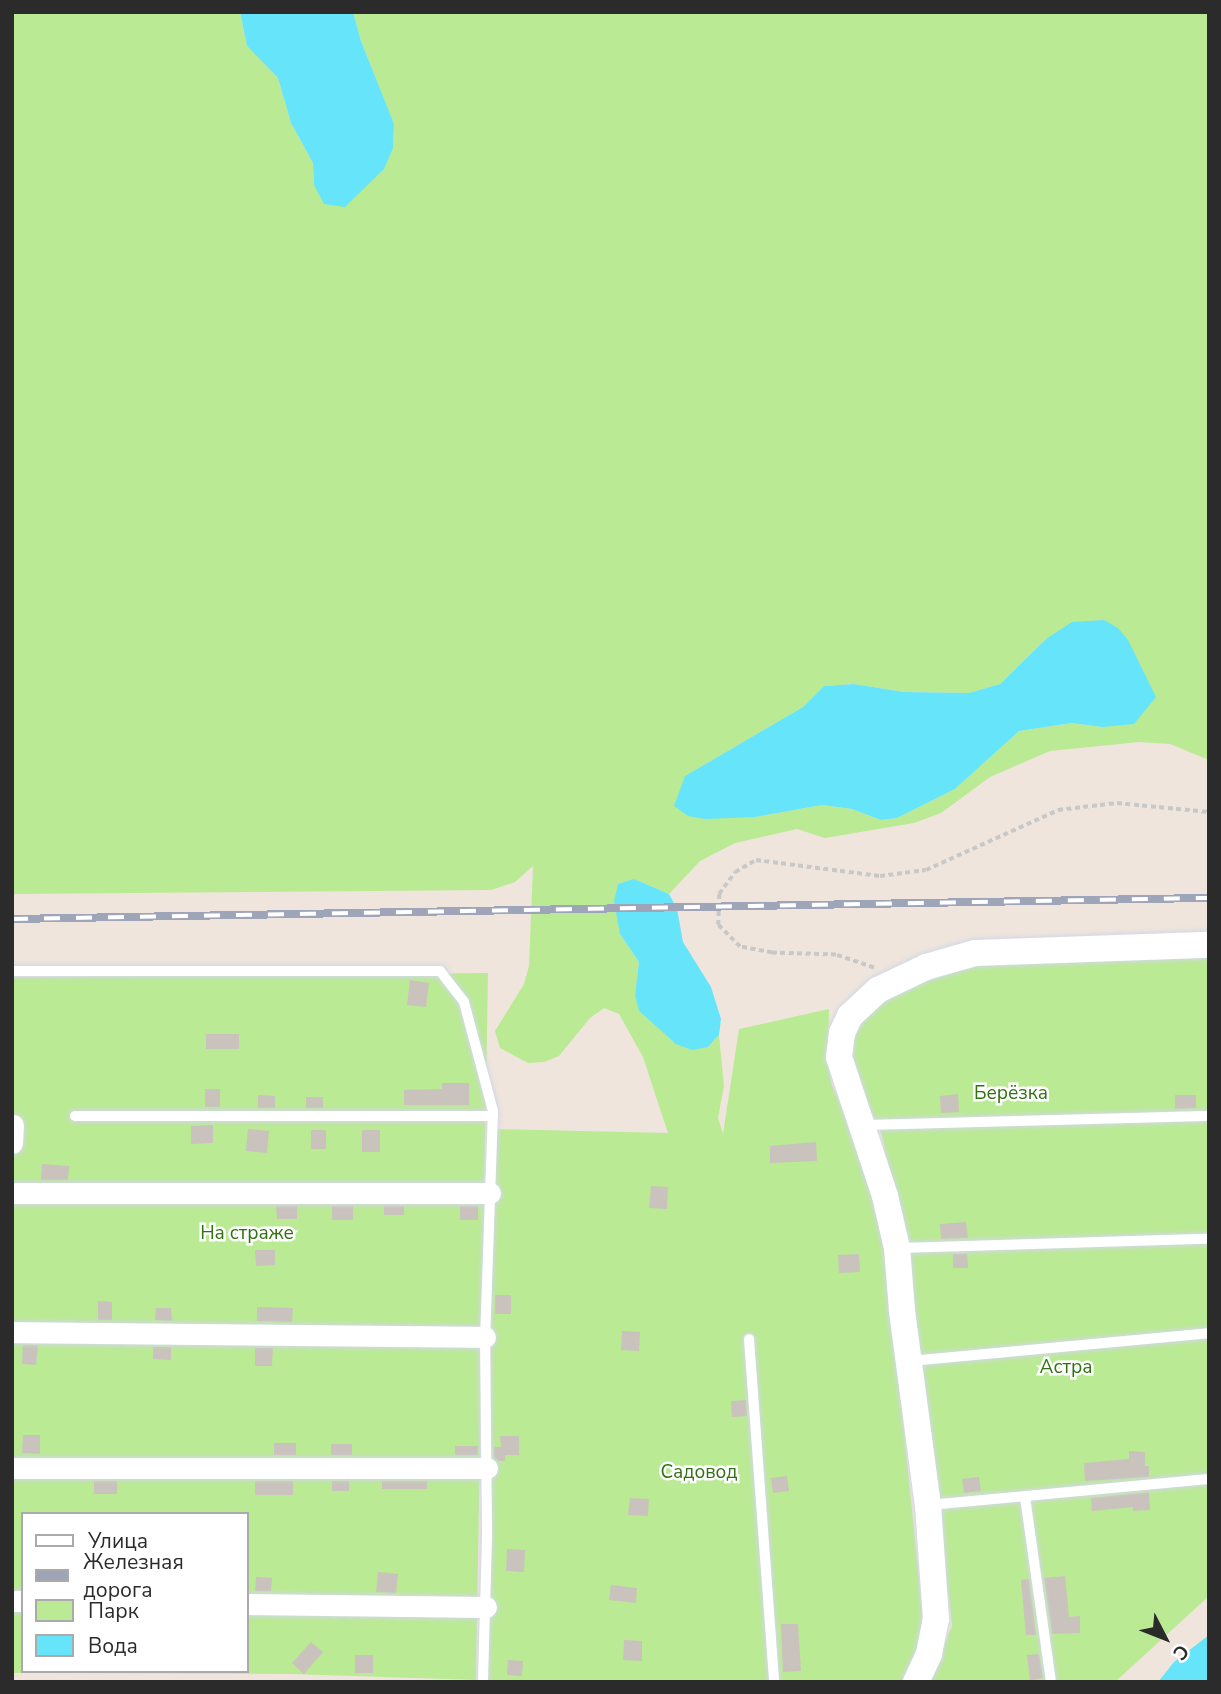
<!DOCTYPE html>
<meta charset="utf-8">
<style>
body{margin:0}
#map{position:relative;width:1221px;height:1694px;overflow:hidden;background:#efe5dc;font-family:"Nunito Sans",sans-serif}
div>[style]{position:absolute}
.green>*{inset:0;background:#bbea94}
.water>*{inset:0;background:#66e4fa}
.building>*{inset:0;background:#cac2bc}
.path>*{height:3.5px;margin-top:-1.75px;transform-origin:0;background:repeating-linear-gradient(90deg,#c8c8c8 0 5px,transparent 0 8.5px)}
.roads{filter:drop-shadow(0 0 2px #d1d8e6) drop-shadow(0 0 2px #d1d8e6)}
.service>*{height:10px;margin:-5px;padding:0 5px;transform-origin:5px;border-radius:5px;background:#fff}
.minor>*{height:21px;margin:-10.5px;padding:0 10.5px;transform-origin:10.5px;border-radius:10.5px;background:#fff}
.tertiary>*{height:26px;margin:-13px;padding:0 13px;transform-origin:13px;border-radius:13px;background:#fff}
.rail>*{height:8px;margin-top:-4px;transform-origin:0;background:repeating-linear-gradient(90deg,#fff 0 16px,#9ea5b8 0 32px);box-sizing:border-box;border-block:2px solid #9ea5b8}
span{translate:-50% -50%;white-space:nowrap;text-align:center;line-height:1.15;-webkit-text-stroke:5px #fff;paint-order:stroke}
.park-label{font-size:19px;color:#317113}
.frame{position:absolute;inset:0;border:14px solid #2b2b2b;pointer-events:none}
.legend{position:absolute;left:21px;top:1512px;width:228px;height:161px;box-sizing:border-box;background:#fff;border:2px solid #aaa;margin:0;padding:9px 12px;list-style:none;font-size:21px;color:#2b2b2b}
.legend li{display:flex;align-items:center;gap:14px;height:35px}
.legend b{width:35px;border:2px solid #aaa}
.north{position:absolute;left:1130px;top:1603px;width:70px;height:70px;-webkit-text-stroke:5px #fff;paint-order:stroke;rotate:132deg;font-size:19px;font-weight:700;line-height:28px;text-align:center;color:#2b2b2b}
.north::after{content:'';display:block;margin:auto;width:24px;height:32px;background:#2b2b2b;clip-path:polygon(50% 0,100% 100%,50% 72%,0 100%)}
</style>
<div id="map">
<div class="green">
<i style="clip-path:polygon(evenodd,12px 12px,240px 12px,247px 46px,278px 78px,291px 123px,313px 163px,314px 185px,393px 148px,394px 125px,361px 41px,353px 12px,1209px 12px,1209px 760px,1170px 744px,1139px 742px,1050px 751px,990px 777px,941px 813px,914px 823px,825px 838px,797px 829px,735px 843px,700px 861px,669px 894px,634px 879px,620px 934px,639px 962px,635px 995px,708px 1047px,719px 1035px,724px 1086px,718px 1118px,723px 1134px,739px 1029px,829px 1009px,828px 1064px,832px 1085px,880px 1194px,923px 1617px,920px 1641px,902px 1682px,488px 1680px,493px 1129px,668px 1133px,643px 1057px,619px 1014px,604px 1008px,590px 1018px,559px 1056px,544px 1062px,528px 1063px,500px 1048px,495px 1031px,524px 984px,529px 966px,533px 866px,515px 882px,491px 890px,12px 894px,12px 12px,1046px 639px,1102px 727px,1072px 723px,1019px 731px,955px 789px,897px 818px,881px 820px,852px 809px,822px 805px,755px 817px,685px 776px,803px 707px,824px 686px,854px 684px,904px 692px,969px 693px,1000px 684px,1046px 639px)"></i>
<i style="clip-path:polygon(1209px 958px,1209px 1596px,1115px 1682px,928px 1682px,952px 1626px,906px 1243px,881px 1132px,845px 1058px,867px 1002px,980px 960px)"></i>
<i style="clip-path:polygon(evenodd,488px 973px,476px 1680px,292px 1674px,12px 1673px,12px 977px,488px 973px,23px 1514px,247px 1514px,247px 1671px,23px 1671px,23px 1514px)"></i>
</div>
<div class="water">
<i style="clip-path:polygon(240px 12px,353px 12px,361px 41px,394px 124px,393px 148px,384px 169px,345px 207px,324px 204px,314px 185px,313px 163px,291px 123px,278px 78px,247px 46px)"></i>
<i style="clip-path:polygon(1104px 620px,1118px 628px,1128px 640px,1156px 697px,1134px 724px,1102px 727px,1072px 723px,1019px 731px,955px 789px,897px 818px,881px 820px,852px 809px,822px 805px,755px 817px,705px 819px,688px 816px,674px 806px,685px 776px,803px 707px,824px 686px,854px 684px,904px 692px,969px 693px,1000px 684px,1046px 639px,1072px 622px)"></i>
<i style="clip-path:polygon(634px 879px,669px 894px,677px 909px,683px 942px,711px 987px,721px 1019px,719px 1035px,708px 1047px,692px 1050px,676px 1044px,639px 1011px,635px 995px,639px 962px,620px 934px,614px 901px,618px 884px)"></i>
<i style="clip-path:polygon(1209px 1635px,1209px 1682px,1158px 1682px,1174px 1662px)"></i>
</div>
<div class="building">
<i style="clip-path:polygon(410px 980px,429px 983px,426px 1007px,407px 1005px)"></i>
<i style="clip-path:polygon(206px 1034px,239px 1034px,239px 1049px,206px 1049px)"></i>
<i style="clip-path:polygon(442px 1083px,469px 1083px,469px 1105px,404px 1105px,404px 1090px,442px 1089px)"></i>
<i style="clip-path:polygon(205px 1089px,220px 1089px,220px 1107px,205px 1107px)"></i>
<i style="clip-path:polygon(958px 1094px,959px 1112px,941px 1113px,940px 1096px)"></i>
<i style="clip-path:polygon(258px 1095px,275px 1096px,275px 1108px,258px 1108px)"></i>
<i style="clip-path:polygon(1175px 1095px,1196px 1095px,1196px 1108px,1175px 1109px)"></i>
<i style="clip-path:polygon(306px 1097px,323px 1097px,323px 1108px,306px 1108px)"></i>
<i style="clip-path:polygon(213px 1125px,213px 1143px,191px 1144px,191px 1126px)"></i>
<i style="clip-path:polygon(248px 1129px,269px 1131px,267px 1153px,246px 1151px)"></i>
<i style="clip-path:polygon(311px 1130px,326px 1130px,326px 1149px,311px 1149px)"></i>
<i style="clip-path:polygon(362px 1130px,380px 1130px,380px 1152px,362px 1152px)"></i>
<i style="clip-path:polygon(816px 1142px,817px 1161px,770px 1163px,770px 1146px)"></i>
<i style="clip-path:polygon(42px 1164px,69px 1166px,68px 1180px,41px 1180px)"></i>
<i style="clip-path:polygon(651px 1186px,668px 1187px,667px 1209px,649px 1208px)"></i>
<i style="clip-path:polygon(276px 1206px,297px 1206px,297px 1219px,277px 1219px)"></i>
<i style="clip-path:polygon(332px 1206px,353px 1206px,353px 1220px,332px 1220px)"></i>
<i style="clip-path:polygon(384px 1206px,404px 1206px,404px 1215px,384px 1215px)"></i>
<i style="clip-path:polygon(460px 1206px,478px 1206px,478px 1220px,460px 1220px)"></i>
<i style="clip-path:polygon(966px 1222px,968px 1238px,941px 1239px,940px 1224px)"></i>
<i style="clip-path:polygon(255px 1250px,275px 1250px,275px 1265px,256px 1266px)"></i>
<i style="clip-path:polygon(859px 1254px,860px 1272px,839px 1273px,838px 1255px)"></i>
<i style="clip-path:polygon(953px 1254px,967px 1254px,968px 1268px,953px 1268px)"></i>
<i style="clip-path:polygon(495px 1295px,511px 1295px,511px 1314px,495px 1314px)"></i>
<i style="clip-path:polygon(98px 1301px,112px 1302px,112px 1320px,98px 1320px)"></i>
<i style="clip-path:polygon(257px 1307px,293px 1308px,292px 1322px,257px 1321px)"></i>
<i style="clip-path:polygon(156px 1308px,171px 1308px,172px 1321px,155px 1320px)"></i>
<i style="clip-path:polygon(622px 1331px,640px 1332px,639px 1351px,621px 1350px)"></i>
<i style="clip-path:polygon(23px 1345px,38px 1345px,36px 1365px,22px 1364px)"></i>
<i style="clip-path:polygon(153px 1347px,171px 1347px,171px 1360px,153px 1359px)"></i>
<i style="clip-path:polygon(255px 1348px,273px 1348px,272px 1366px,255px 1366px)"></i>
<i style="clip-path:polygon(746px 1400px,747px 1416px,732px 1417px,731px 1401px)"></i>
<i style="clip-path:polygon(23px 1435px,40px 1435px,40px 1454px,22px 1453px)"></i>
<i style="clip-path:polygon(500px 1436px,519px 1436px,519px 1455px,505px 1455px,505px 1461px,498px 1461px,494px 1457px,494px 1447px,501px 1447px)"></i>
<i style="clip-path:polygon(274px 1443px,296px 1443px,296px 1455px,274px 1455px)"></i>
<i style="clip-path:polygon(331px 1444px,352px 1444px,352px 1455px,331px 1455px)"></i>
<i style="clip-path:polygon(455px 1446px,478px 1446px,478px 1455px,455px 1455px)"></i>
<i style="clip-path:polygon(1129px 1451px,1145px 1452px,1145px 1466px,1149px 1466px,1149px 1477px,1085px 1481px,1084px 1463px,1129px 1459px)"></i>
<i style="clip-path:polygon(787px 1476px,789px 1491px,773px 1493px,771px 1478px)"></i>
<i style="clip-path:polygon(979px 1477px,981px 1491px,964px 1493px,962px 1479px)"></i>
<i style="clip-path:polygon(94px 1481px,117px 1481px,117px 1494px,94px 1494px)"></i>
<i style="clip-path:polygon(255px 1481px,293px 1481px,293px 1495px,255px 1495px)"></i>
<i style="clip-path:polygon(332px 1481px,349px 1481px,349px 1491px,332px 1491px)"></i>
<i style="clip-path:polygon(382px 1481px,427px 1481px,427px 1489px,382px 1489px)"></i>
<i style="clip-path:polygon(1149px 1492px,1150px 1510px,1133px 1511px,1133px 1507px,1092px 1511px,1091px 1498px)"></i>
<i style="clip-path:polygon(630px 1498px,649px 1499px,648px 1516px,628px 1515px)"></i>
<i style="clip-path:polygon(507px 1549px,525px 1550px,524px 1572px,506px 1571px)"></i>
<i style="clip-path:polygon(378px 1572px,398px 1574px,396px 1593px,376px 1592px)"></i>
<i style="clip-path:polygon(1065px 1576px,1069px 1617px,1080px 1616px,1080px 1633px,1052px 1634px,1044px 1578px)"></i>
<i style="clip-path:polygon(256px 1577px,272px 1578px,271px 1591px,255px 1591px)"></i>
<i style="clip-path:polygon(1029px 1579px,1036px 1635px,1026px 1635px,1021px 1580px)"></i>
<i style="clip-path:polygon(611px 1585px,637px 1588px,636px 1603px,609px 1600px)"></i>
<i style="clip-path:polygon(781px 1624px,798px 1624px,801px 1671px,783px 1672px)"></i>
<i style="clip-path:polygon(624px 1640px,642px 1641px,642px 1661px,623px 1660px)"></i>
<i style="clip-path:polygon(311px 1642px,323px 1652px,304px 1674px,292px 1663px)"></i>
<i style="clip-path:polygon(1039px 1654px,1043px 1678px,1030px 1680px,1027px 1655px)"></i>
<i style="clip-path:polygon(355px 1655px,373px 1655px,373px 1673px,355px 1673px)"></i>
<i style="clip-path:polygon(508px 1660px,523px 1661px,522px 1676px,507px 1675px)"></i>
</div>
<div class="path">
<i style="left:874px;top:968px;width:40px;rotate:-161.1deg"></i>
<i style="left:836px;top:955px;width:64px;rotate:-178.2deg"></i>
<i style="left:772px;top:953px;width:33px;rotate:-169deg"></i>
<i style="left:740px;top:947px;width:31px;rotate:-135deg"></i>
<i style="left:718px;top:925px;width:31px;rotate:-88deg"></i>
<i style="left:719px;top:894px;width:27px;rotate:-54deg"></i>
<i style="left:735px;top:872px;width:24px;rotate:-30deg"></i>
<i style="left:756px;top:860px;width:125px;rotate:7.4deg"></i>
<i style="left:880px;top:876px;width:46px;rotate:-7.4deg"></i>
<i style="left:926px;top:870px;width:145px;rotate:-24.4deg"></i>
<i style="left:1058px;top:810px;width:59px;rotate:-6.8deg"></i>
<i style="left:1117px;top:803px;width:92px;rotate:5.6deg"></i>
</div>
<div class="roads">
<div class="service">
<i style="left:12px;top:971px;width:428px"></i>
<i style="left:440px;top:971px;width:39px;rotate:52deg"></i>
<i style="left:464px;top:1002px;width:113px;rotate:75.1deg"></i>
<i style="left:493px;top:1111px;width:226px;rotate:92deg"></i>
<i style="left:485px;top:1337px;width:200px;rotate:89.4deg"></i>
<i style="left:487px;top:1537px;width:145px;rotate:91.6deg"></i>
<i style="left:75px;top:1116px;width:418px"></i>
<i style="left:862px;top:1125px;width:347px;rotate:-1.5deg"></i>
<i style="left:897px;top:1248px;width:312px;rotate:-1.7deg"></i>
<i style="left:749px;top:1339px;width:344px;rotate:85.8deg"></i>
<i style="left:910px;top:1361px;width:300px;rotate:-5.3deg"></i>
<i style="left:1025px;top:1497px;width:187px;rotate:82deg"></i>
<i style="left:929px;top:1505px;width:281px;rotate:-5.3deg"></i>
</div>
<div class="minor">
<i style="left:12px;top:1143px;width:18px;rotate:-87deg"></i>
<i style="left:12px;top:1193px;width:478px"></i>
<i style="left:12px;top:1332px;width:473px;rotate:0.6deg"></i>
<i style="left:12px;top:1468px;width:475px"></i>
<i style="left:12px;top:1601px;width:11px"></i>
<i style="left:247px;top:1604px;width:239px;rotate:0.7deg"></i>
</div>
<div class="tertiary">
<i style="left:916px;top:1682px;width:31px;rotate:-65deg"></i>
<i style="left:929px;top:1654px;width:36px;rotate:-79deg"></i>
<i style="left:936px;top:1619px;width:113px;rotate:-94deg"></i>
<i style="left:928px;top:1506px;width:198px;rotate:-97.6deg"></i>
<i style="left:902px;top:1310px;width:62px;rotate:-94.6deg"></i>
<i style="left:897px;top:1248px;width:53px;rotate:-103deg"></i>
<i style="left:885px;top:1196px;width:146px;rotate:-108.3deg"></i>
<i style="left:839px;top:1057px;width:24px;rotate:-83deg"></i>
<i style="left:842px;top:1033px;width:19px;rotate:-65deg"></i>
<i style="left:850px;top:1016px;width:38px;rotate:-43deg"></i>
<i style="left:878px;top:990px;width:53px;rotate:-25.6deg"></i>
<i style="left:926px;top:967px;width:51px;rotate:-15.9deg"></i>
<i style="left:975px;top:953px;width:234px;rotate:-2deg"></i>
</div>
</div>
<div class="rail">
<i style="left:12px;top:919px;width:1197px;rotate:-1.01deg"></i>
</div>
<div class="park-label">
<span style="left:1011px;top:1094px">Берёзка</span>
<span style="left:247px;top:1234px">На страже</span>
<span style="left:1066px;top:1368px">Астра</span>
<span style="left:699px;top:1473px">Садовод</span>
</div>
<div class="frame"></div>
<ul class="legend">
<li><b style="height:9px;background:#fff"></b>Улица</li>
<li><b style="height:9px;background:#9ea5b8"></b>Железная дорога</li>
<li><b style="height:19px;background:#bbea94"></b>Парк</li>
<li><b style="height:19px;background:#66e4fa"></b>Вода</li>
</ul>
<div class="north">С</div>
</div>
